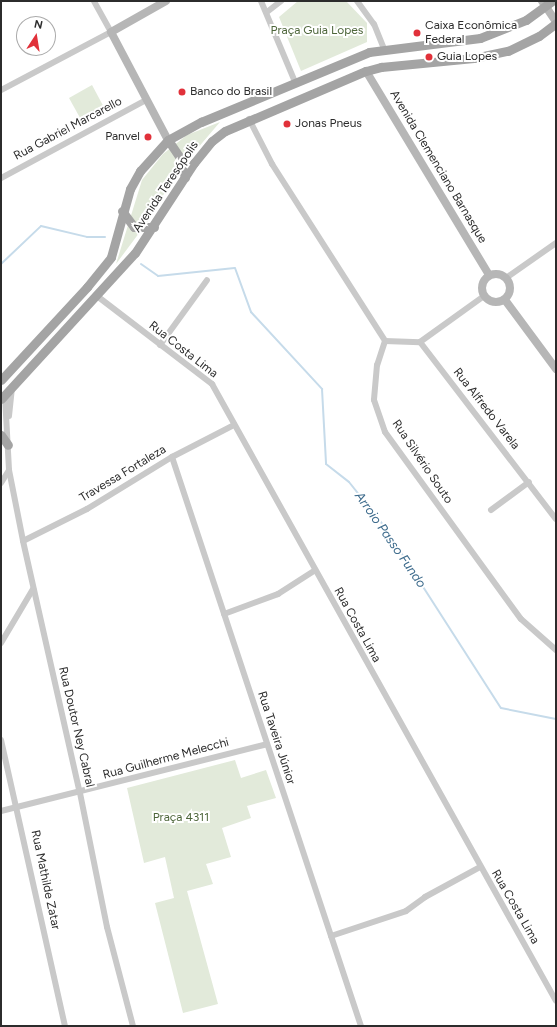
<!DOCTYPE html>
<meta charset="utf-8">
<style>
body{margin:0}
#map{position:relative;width:557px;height:1027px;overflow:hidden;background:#fff;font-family:Figtree,sans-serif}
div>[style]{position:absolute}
.green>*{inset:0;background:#e2eada}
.stream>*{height:2px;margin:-1px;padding:0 1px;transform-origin:1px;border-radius:1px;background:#c6dbea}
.street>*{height:6px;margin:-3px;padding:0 3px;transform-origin:3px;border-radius:3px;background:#c9c9c9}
.secondary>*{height:8px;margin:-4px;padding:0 4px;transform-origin:4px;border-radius:4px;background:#b6b6b6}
.secondary>.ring{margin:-4px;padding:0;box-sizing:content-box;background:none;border:8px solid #b6b6b6;border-radius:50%}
.primary>*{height:9px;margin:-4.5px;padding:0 4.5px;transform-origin:4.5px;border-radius:4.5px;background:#a4a4a4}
.dots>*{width:11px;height:11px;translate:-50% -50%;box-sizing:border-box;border:2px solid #fff;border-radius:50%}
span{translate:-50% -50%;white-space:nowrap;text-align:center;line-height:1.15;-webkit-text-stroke:4px #fff;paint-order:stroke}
.poi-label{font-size:12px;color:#2c2c2c}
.left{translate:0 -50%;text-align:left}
.right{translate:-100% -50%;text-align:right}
.park-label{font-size:12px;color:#4e663b}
.street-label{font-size:12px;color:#2c2c2c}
.water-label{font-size:13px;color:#3d6b8c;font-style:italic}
.frame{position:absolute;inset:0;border:2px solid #2c2c2c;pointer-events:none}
.north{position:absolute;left:16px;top:16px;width:40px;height:40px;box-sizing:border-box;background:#fff;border:1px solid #ababab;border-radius:50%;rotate:12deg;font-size:11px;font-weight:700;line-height:16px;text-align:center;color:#2c2c2c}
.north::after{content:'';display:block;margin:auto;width:14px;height:18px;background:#e1313a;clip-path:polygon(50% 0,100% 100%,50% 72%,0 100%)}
</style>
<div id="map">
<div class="green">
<i style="clip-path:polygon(298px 1px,346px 1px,367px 23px,367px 42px,301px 71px,279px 17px)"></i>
<i style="clip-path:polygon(92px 85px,107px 113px,84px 125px,69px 98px)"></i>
<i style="clip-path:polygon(220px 122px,174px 176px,151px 217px,116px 264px,142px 180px,163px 154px,187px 135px)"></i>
<i style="clip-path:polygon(235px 760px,241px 778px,266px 770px,276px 798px,247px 806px,251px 818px,222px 828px,231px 857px,206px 864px,213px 884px,187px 891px,218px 1004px,183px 1013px,155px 903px,174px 898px,165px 857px,144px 863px,127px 788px)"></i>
</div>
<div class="stream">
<i style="left:1px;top:264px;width:55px;rotate:-43.5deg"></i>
<i style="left:41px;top:226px;width:47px;rotate:13.4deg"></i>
<i style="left:87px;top:237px;width:18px"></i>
<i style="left:141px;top:264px;width:21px;rotate:35deg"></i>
<i style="left:158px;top:276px;width:77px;rotate:-5.9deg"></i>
<i style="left:235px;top:268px;width:47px;rotate:70deg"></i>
<i style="left:251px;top:312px;width:105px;rotate:47.3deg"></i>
<i style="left:322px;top:389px;width:75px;rotate:86.9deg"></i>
<i style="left:326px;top:464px;width:29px;rotate:38deg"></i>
<i style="left:349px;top:482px;width:56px;rotate:51.5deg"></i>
<i style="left:384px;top:526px;width:216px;rotate:57.3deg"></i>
<i style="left:501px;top:708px;width:56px;rotate:11.3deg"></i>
</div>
<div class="street">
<i style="left:261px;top:1px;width:88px;rotate:67.2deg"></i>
<i style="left:357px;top:1px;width:29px;rotate:54deg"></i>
<i style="left:374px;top:24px;width:27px;rotate:68deg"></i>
<i style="left:267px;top:12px;width:18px;rotate:-38deg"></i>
<i style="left:1px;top:90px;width:124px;rotate:-27.8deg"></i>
<i style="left:111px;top:32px;width:35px;rotate:-119deg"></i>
<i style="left:249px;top:119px;width:51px;rotate:62.9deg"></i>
<i style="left:272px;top:164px;width:210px;rotate:57.4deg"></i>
<i style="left:385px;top:341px;width:25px;rotate:108deg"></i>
<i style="left:377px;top:365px;width:35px;rotate:95deg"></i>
<i style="left:374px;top:400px;width:34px;rotate:71deg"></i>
<i style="left:385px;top:432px;width:231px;rotate:54deg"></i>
<i style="left:521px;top:619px;width:47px;rotate:41.5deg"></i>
<i style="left:1px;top:178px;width:165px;rotate:-28.3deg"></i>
<i style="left:506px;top:278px;width:61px;rotate:-35deg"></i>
<i style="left:97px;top:296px;width:145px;rotate:37.4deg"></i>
<i style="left:212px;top:384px;width:706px;rotate:60.86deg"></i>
<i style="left:385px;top:341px;width:35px;rotate:2deg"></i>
<i style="left:420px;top:342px;width:223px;rotate:52.5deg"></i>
<i style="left:420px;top:342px;width:79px;rotate:-35.7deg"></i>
<i style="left:160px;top:345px;width:80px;rotate:-54.1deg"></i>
<i style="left:5px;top:396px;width:74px;rotate:86.9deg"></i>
<i style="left:9px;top:470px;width:72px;rotate:78.8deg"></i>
<i style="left:23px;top:541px;width:258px;rotate:77.3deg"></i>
<i style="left:80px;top:793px;width:137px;rotate:78.6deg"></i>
<i style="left:107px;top:927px;width:102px;rotate:75.3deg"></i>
<i style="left:9px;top:416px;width:28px;rotate:-84deg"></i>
<i style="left:172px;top:457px;width:600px;rotate:71.63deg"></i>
<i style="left:1px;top:483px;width:15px;rotate:-58deg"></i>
<i style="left:491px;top:510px;width:47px;rotate:-36.4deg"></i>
<i style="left:23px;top:541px;width:72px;rotate:-26.6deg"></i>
<i style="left:87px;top:509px;width:100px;rotate:-31.5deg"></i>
<i style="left:172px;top:457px;width:70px;rotate:-27.3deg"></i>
<i style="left:224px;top:614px;width:58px;rotate:-20.3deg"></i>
<i style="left:278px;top:594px;width:43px;rotate:-32.6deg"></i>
<i style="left:1px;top:643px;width:63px;rotate:-59.3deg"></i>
<i style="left:1px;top:740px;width:293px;rotate:77.4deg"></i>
<i style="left:1px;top:811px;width:274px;rotate:-14.1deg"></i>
<i style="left:331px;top:936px;width:79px;rotate:-18.4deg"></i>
<i style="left:406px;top:911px;width:24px;rotate:-36deg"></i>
<i style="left:425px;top:897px;width:63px;rotate:-28.6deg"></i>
</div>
<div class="secondary">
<i style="left:166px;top:1px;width:63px;rotate:150.6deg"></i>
<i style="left:111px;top:32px;width:122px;rotate:62.2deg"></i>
<i style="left:542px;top:1px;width:25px;rotate:56deg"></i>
<i style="left:366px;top:71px;width:238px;rotate:58.9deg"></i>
<i class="ring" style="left:482px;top:274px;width:20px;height:20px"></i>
<i style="left:505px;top:300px;width:86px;rotate:53.5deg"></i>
</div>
<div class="primary">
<i style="left:168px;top:140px;width:23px;rotate:56deg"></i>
<i style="left:181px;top:159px;width:19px;rotate:78deg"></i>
<i style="left:122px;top:211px;width:20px;rotate:53deg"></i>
<i style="left:134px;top:227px;width:20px"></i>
<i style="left:1px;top:380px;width:127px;rotate:-47.2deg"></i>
<i style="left:87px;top:287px;width:38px;rotate:-51deg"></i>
<i style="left:111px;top:257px;width:71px;rotate:-74.4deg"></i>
<i style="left:130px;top:189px;width:21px;rotate:-61deg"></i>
<i style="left:140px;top:171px;width:42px;rotate:-47.9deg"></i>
<i style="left:168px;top:140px;width:38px;rotate:-29deg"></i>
<i style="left:201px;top:122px;width:182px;rotate:-22.6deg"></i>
<i style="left:369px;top:52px;width:112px;rotate:-7.2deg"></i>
<i style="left:480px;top:38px;width:49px;rotate:-21.4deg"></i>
<i style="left:526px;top:20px;width:32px;rotate:-36deg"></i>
<i style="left:1px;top:399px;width:198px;rotate:-47.5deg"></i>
<i style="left:135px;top:253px;width:108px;rotate:-56.8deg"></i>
<i style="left:194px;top:163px;width:28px;rotate:-51deg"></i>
<i style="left:212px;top:141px;width:16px;rotate:-38deg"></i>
<i style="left:225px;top:131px;width:153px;rotate:-23.1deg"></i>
<i style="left:366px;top:71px;width:16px;rotate:-15deg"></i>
<i style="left:381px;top:67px;width:93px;rotate:-5.5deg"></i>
<i style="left:474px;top:58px;width:35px;rotate:-12deg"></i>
<i style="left:508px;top:51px;width:34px;rotate:-26deg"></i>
<i style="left:539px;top:36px;width:21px;rotate:-37deg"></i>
<i style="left:1px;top:435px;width:12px;rotate:55deg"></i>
</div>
<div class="dots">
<i style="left:417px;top:33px;background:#e1313a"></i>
<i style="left:429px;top:57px;background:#e1313a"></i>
<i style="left:182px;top:92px;background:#e1313a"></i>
<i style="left:287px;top:124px;background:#e1313a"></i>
<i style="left:148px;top:137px;background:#e1313a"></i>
</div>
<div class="poi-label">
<span class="left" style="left:425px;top:33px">Caixa Econômica<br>Federal</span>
<span class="left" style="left:437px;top:57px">Guia Lopes</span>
<span class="left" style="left:190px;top:92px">Banco do Brasil</span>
<span class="left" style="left:295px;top:124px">Jonas Pneus</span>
<span class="right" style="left:140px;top:137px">Panvel</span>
</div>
<div class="park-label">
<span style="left:317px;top:31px">Praça Guia Lopes</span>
<span style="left:181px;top:818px">Praça 4311</span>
</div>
<div class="street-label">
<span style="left:68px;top:129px;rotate:-28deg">Rua Gabriel Marcarello</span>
<span style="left:438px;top:167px;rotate:59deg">Avenida Clemenciano Barnasque</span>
<span style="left:166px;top:187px;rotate:-56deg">Avenida Teresópolis</span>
<span style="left:183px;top:350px;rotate:38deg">Rua Costa Lima</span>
<span style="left:486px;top:409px;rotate:52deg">Rua Alfredo Varela</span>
<span style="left:422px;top:462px;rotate:56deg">Rua Silvério Souto</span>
<span style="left:123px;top:474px;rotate:-31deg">Travessa Fortaleza</span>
<span style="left:357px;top:625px;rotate:61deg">Rua Costa Lima</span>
<span style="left:76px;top:727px;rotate:77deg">Rua Doutor Ney Cabral</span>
<span style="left:276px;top:738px;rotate:72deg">Rua Taveira Júnior</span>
<span style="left:166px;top:759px;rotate:-15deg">Rua Guilherme Melecchi</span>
<span style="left:45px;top:880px;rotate:78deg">Rua Mathilde Zatar</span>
<span style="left:515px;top:907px;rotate:60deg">Rua Costa Lima</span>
</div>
<div class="water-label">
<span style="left:390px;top:540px;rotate:55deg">Arroio Passo Fundo</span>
</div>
<div class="frame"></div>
<div class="north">N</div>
</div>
